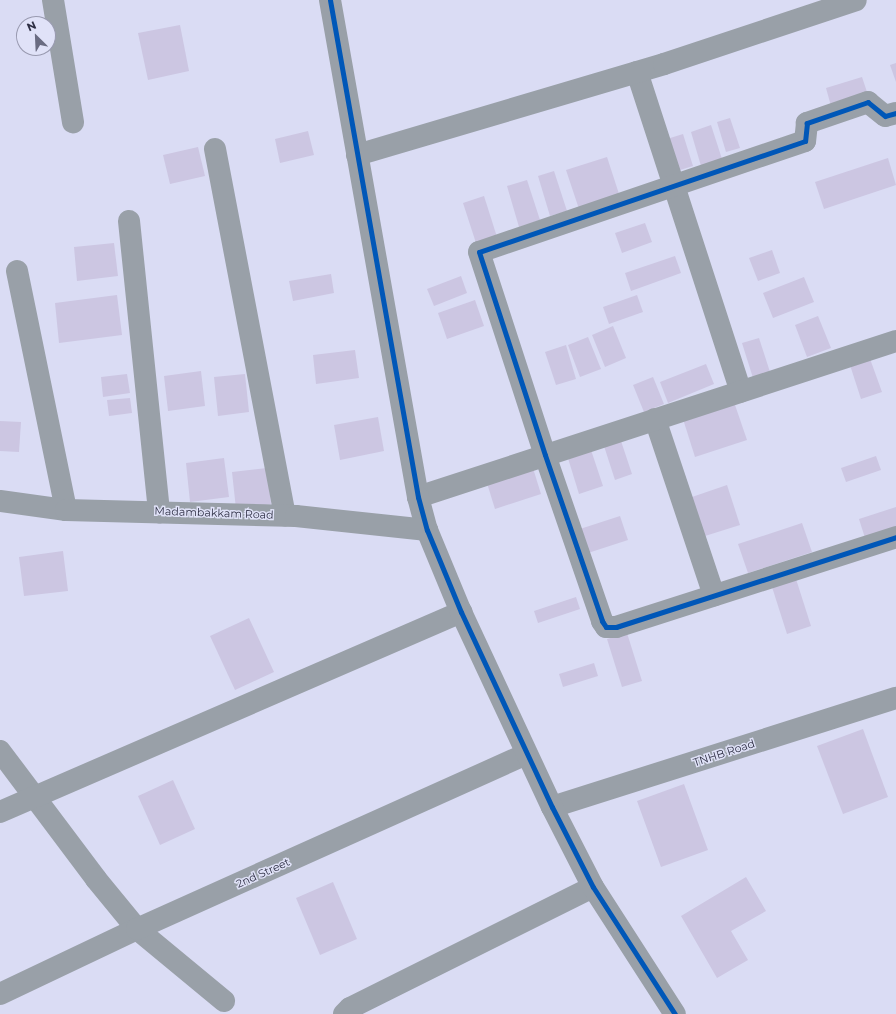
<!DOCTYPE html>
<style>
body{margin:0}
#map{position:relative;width:896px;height:1014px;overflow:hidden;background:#dadcf4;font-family:Montserrat,sans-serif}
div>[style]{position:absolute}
.building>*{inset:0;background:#ccc6e2}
.minor>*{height:22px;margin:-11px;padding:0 11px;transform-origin:11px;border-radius:11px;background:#99a0a8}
.tertiary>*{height:22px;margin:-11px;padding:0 11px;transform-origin:11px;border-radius:11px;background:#99a0a8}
.cycleway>*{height:5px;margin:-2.5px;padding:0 2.5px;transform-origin:2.5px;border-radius:2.5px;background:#0057b8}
span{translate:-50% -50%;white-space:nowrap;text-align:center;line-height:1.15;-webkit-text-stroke:3px #e0e2f8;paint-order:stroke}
.street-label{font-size:11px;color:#2e2f44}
.north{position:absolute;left:16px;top:16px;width:40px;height:40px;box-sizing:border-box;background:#e0e2f8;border:1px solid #999ab0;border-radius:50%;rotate:336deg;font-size:11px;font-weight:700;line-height:16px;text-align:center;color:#2e2f44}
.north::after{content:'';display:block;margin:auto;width:14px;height:18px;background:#6a6c82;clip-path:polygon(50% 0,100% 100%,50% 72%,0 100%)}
</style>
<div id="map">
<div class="building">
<i style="clip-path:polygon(180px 25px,189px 71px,148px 80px,138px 33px)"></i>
<i style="clip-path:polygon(896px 63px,896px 82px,890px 65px)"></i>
<i style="clip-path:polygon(862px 77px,868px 95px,831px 106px,826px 88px)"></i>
<i style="clip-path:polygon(730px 118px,740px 148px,726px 152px,717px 122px)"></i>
<i style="clip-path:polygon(711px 125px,722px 159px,701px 166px,691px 132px)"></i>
<i style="clip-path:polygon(308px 131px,314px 155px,280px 163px,275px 139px)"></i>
<i style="clip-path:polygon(683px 134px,693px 166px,677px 171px,667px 139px)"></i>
<i style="clip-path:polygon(198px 147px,205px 176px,170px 184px,163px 155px)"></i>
<i style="clip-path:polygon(607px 157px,620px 197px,579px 209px,566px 170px)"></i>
<i style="clip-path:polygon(888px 158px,896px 185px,824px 209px,815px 182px)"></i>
<i style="clip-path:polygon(554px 171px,567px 211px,550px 216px,538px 176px)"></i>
<i style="clip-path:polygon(527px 180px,540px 220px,519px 227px,507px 186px)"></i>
<i style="clip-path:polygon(484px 196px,497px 237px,476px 243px,463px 203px)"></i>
<i style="clip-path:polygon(645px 223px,652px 242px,622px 253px,615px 233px)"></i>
<i style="clip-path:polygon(114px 243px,118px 276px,77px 281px,74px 247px)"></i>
<i style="clip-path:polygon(772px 250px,780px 273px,758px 281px,749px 258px)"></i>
<i style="clip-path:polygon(675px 256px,681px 273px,631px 291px,625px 273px)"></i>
<i style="clip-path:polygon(331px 274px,334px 293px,293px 301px,289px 281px)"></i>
<i style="clip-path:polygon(461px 276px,467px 293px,434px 306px,427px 289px)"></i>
<i style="clip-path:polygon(804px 277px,814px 302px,773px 318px,763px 293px)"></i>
<i style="clip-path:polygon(117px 295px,122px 335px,59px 343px,55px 303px)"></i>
<i style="clip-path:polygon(637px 295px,643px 312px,609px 324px,603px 307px)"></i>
<i style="clip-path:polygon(475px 300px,484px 326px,447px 339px,438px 313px)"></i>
<i style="clip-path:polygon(818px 316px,831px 348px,807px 357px,795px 325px)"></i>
<i style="clip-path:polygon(613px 326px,626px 358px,605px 367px,592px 335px)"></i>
<i style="clip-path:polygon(588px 337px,601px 369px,580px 377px,568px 345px)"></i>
<i style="clip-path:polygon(759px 338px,770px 372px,753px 378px,742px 343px)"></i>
<i style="clip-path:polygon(566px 345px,576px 379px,556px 385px,545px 352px)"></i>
<i style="clip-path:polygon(355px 350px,359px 378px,316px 384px,313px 355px)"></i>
<i style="clip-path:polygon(869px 356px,882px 392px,861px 399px,849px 362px)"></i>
<i style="clip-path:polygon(706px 364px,714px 384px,668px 403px,660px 382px)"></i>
<i style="clip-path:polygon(201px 371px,205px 406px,168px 411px,164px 376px)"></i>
<i style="clip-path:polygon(127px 374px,130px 393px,103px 397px,101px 377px)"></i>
<i style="clip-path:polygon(245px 374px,249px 412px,218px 416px,214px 377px)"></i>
<i style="clip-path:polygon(653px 377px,664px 404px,644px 412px,633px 385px)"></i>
<i style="clip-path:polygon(130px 398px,132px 413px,109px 416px,107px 400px)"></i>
<i style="clip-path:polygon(734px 402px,747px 440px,695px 457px,683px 419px)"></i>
<i style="clip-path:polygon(378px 417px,384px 451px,340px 460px,334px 425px)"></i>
<i style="clip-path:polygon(0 421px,21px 422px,19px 452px,0 451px)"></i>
<i style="clip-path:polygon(620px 438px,632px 474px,615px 480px,603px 443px)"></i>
<i style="clip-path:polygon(590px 447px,603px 486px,579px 494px,567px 455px)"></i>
<i style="clip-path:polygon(876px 456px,881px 470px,846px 482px,841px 468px)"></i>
<i style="clip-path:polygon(224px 458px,229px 497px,190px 502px,186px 463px)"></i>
<i style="clip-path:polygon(532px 465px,541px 494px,495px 509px,486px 480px)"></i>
<i style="clip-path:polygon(267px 468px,271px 504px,236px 509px,232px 472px)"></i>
<i style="clip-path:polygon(727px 485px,740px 525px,705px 536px,692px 497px)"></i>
<i style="clip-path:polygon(896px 507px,896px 528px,865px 538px,859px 519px)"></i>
<i style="clip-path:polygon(620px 516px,628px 540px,588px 553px,580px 529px)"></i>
<i style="clip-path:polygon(802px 523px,812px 552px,748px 573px,738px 544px)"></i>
<i style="clip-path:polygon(63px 551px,68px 591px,24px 596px,19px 557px)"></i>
<i style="clip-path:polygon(796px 579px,811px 626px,787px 634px,772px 587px)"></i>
<i style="clip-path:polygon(576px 597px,580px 609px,538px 623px,534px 611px)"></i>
<i style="clip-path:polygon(249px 618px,274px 672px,235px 690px,210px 636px)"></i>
<i style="clip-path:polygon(627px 633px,642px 681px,622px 687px,607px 639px)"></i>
<i style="clip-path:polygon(594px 663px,598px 676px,563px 687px,559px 674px)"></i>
<i style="clip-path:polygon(863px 729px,888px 797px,843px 814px,817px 746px)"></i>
<i style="clip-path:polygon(173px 780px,195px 829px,160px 845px,138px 796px)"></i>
<i style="clip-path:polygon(684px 784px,708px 850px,661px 867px,637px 801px)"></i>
<i style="clip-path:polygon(746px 877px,766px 911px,731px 931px,748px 960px,717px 978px,681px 916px)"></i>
<i style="clip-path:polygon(333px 882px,357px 939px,320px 955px,296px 898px)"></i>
</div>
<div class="minor">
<i style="left:53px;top:0;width:124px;rotate:80.7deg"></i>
<i style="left:637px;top:72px;width:336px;rotate:72deg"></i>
<i style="left:896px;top:113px;width:11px;rotate:165deg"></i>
<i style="left:885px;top:116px;width:22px;rotate:-141deg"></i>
<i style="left:868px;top:102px;width:65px;rotate:161deg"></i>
<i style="left:807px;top:123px;width:18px;rotate:96deg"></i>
<i style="left:805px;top:141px;width:344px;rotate:161.2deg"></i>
<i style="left:479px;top:252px;width:213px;rotate:72deg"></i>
<i style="left:545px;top:455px;width:176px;rotate:71deg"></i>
<i style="left:602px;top:621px;width:7px;rotate:56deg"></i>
<i style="left:606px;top:627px;width:10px"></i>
<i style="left:616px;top:627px;width:294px;rotate:-17.8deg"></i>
<i style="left:215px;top:149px;width:373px;rotate:79.2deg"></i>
<i style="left:357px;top:155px;width:320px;rotate:-16.5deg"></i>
<i style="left:664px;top:64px;width:202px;rotate:-18.4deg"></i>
<i style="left:129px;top:221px;width:293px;rotate:84.1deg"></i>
<i style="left:17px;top:271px;width:244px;rotate:78.4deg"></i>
<i style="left:655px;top:419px;width:186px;rotate:71.5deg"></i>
<i style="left:418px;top:497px;width:503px;rotate:-18.07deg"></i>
<i style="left:0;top:751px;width:160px;rotate:53.1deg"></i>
<i style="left:96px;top:879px;width:65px;rotate:50.6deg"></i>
<i style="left:137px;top:929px;width:113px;rotate:39.6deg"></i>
<i style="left:552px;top:807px;width:361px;rotate:-17.6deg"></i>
<i style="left:0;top:812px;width:503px;rotate:-23.45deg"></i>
<i style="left:0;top:994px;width:152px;rotate:-25.4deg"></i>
<i style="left:137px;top:929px;width:427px;rotate:-24.2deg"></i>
<i style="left:344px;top:1014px;width:8px;rotate:-45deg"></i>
<i style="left:350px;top:1008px;width:271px;rotate:-26.5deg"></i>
</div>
<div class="tertiary">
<i style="left:330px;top:0;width:505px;rotate:79.96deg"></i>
<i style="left:418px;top:497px;width:34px;rotate:75deg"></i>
<i style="left:427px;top:530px;width:89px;rotate:67.5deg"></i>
<i style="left:461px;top:612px;width:215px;rotate:65deg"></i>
<i style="left:552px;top:807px;width:90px;rotate:62.9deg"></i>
<i style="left:593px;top:887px;width:151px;rotate:57.2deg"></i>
<i style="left:0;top:501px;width:67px;rotate:7.8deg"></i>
<i style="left:66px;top:510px;width:230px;rotate:1.5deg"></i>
<i style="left:296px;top:516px;width:132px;rotate:6.1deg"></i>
</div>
<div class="cycleway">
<i style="left:330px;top:0;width:505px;rotate:79.96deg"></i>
<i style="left:418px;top:497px;width:34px;rotate:75deg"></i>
<i style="left:427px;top:530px;width:89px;rotate:67.5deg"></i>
<i style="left:461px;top:612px;width:215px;rotate:65deg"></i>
<i style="left:552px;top:807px;width:90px;rotate:62.9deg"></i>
<i style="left:593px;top:887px;width:151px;rotate:57.2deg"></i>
<i style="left:896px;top:113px;width:11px;rotate:165deg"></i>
<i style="left:885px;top:116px;width:22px;rotate:-141deg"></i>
<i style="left:868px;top:102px;width:65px;rotate:161deg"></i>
<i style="left:807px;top:123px;width:18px;rotate:96deg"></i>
<i style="left:805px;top:141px;width:344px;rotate:161.2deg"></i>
<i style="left:479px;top:252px;width:213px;rotate:72deg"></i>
<i style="left:545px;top:455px;width:176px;rotate:71deg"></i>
<i style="left:602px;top:621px;width:7px;rotate:56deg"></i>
<i style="left:606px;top:627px;width:10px"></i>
<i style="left:616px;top:627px;width:294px;rotate:-17.8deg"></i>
</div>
<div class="street-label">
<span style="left:214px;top:513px;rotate:2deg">Madambakkam Road</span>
<span style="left:724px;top:753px;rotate:-18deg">TNHB Road</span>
<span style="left:263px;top:873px;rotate:-24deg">2nd Street</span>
</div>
<div class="north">N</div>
</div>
